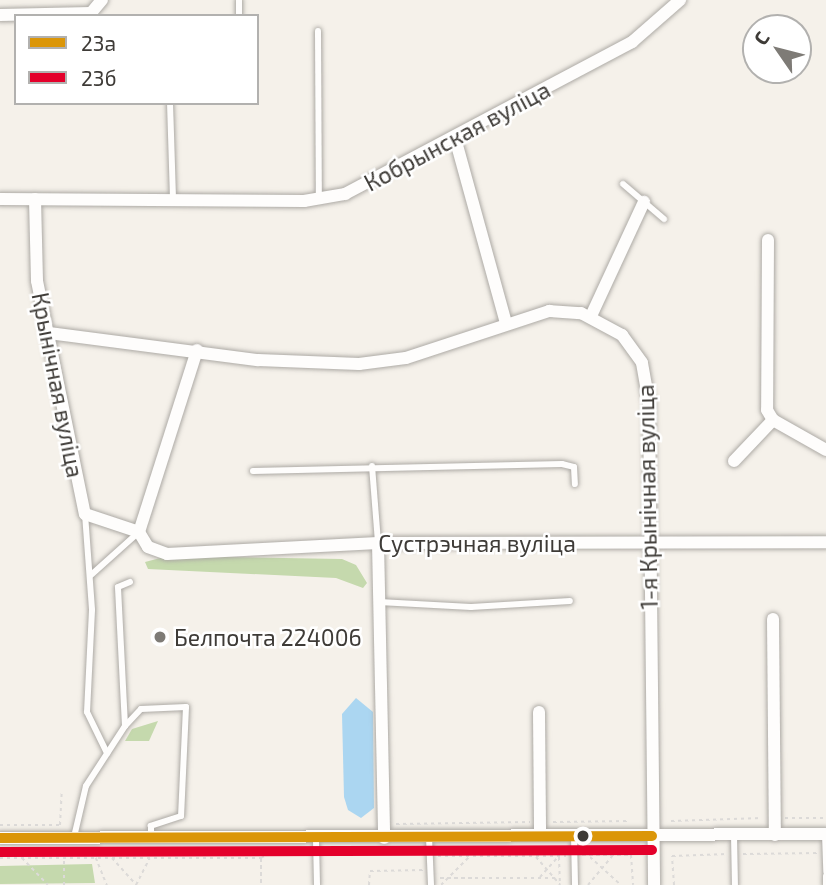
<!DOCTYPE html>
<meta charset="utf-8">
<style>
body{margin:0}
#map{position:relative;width:826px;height:885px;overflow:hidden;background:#f5f1ea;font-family:"Exo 2",sans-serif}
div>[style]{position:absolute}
.forest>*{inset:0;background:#c5d9ad}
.water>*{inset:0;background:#abd6f1}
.path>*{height:2px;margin-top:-1px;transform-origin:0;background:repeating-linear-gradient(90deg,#dcdad8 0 3.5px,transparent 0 7px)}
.roads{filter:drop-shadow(0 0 2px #adaaa5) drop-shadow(0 0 2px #adaaa5)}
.lane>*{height:6px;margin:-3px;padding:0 3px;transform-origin:3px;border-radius:3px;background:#fefdfc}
.street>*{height:12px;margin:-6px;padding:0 6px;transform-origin:6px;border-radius:6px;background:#fefdfc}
.bus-1>*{height:10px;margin:-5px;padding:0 5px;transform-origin:5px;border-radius:5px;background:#db9608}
.bus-2>*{height:10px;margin:-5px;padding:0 5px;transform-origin:5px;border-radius:5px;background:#e4002b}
.dots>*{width:19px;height:19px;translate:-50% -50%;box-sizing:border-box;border:4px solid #fff;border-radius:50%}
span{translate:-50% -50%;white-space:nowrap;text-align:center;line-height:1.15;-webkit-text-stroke:5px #fff;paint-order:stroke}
.street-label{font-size:23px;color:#3e3b37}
.poi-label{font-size:23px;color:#3e3b37}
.left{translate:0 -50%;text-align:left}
.legend{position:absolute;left:14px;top:14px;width:245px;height:91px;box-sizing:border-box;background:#fff;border:2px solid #b2b1af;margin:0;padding:9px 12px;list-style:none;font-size:21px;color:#3e3b37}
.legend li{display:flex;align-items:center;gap:14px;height:35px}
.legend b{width:35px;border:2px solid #b2b1af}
.north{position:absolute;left:742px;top:14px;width:70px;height:70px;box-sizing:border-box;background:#fff;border:2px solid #b2b1af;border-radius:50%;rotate:305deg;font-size:19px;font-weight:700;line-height:28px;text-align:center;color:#3e3b37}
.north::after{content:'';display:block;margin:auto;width:24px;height:32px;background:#7e7b76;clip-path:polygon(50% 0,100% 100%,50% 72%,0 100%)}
</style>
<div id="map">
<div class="forest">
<i style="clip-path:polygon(168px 556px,342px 559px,356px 565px,367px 583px,363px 588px,336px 578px,148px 569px,145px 562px)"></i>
<i style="clip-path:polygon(158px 721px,149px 741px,125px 741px,132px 729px)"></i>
<i style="clip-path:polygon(92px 864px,95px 883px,0 884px,0 866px)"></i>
</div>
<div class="water">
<i style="clip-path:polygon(356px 698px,373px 712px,374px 808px,361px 818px,348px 810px,344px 797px,342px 714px)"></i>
</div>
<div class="path">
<i style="left:785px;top:818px;width:41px"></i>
<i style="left:671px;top:821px;width:91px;rotate:-1.9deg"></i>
<i style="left:553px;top:822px;width:76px;rotate:-0.8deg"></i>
<i style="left:396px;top:824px;width:134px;rotate:-0.9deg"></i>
<i style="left:0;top:825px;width:60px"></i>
<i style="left:60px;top:825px;width:34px;rotate:-87deg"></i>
<i style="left:93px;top:851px;width:37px;rotate:68deg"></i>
<i style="left:743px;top:854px;width:75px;rotate:-0.8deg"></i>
<i style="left:582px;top:855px;width:49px"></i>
<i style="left:631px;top:855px;width:30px;rotate:86deg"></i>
<i style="left:438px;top:856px;width:128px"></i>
<i style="left:536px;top:857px;width:37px;rotate:49deg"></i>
<i style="left:559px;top:857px;width:26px;rotate:88deg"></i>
<i style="left:590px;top:857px;width:42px;rotate:42.1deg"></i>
<i style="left:0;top:858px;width:261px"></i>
<i style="left:261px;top:858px;width:18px;rotate:-29deg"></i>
<i style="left:22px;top:858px;width:37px;rotate:46deg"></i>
<i style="left:112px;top:858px;width:36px;rotate:48deg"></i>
<i style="left:136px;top:885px;width:30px;rotate:-63deg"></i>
<i style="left:261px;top:858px;width:27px;rotate:90deg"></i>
<i style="left:540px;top:877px;width:28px;rotate:-48deg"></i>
<i style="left:440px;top:878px;width:115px"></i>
<i style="left:64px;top:885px;width:27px;rotate:-90deg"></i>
<i style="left:369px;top:885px;width:14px;rotate:-86deg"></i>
<i style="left:370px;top:871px;width:53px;rotate:-1.1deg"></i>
<i style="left:441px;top:885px;width:40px;rotate:-45deg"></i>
<i style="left:588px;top:885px;width:38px;rotate:-50deg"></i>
<i style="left:674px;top:885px;width:29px;rotate:-94deg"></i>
<i style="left:672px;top:856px;width:55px;rotate:-2.1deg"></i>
</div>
<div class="roads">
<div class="lane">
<i style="left:239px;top:16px;width:16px;rotate:-90deg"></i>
<i style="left:318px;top:31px;width:167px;rotate:89.7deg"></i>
<i style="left:170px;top:103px;width:96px;rotate:88.2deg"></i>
<i style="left:623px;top:184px;width:54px;rotate:40.5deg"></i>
<i style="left:372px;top:466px;width:77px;rotate:85.5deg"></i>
<i style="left:253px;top:471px;width:309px;rotate:-1.3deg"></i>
<i style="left:562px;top:464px;width:12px;rotate:14deg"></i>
<i style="left:574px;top:467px;width:17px;rotate:87deg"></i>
<i style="left:85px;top:514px;width:96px;rotate:85.8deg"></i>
<i style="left:92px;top:610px;width:102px;rotate:92.8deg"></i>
<i style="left:87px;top:712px;width:46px;rotate:64deg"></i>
<i style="left:91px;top:575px;width:64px;rotate:-41.9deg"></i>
<i style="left:379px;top:602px;width:92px;rotate:3.1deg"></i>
<i style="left:471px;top:607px;width:99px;rotate:-3.5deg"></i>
<i style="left:125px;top:726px;width:139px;rotate:-92.9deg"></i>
<i style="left:118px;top:587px;width:13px;rotate:-23deg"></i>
<i style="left:825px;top:834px;width:38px;rotate:88deg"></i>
<i style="left:734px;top:835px;width:50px;rotate:88.9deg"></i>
<i style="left:574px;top:836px;width:49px;rotate:88.8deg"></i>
<i style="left:74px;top:837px;width:52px;rotate:-76.8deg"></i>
<i style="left:86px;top:786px;width:72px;rotate:-57deg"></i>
<i style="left:125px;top:726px;width:23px;rotate:-47deg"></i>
<i style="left:141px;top:709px;width:45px;rotate:-2.5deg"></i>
<i style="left:186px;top:707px;width:109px;rotate:92.6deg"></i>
<i style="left:181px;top:816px;width:32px;rotate:162deg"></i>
<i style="left:151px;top:826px;width:10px;rotate:90deg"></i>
<i style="left:429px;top:837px;width:48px;rotate:87.6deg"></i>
<i style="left:316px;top:840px;width:45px;rotate:88.7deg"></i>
<i style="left:826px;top:885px;width:9px;rotate:-90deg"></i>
</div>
<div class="street">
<i style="left:0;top:15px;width:91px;rotate:-1.3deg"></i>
<i style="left:91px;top:13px;width:17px;rotate:-50deg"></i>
<i style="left:455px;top:138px;width:192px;rotate:74.6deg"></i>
<i style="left:0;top:199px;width:304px;rotate:0.4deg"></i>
<i style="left:304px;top:201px;width:42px;rotate:-9.7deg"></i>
<i style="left:345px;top:194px;width:325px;rotate:-27.9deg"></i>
<i style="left:632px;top:42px;width:64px;rotate:-41.2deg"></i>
<i style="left:35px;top:199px;width:82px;rotate:88.6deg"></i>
<i style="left:37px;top:281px;width:238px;rotate:78.4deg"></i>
<i style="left:85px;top:514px;width:57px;rotate:18.4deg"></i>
<i style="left:768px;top:240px;width:170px;rotate:90.3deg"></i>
<i style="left:767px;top:410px;width:12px;rotate:59deg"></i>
<i style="left:773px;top:420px;width:61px;rotate:29.5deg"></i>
<i style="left:591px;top:316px;width:126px;rotate:-65.1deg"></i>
<i style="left:49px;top:333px;width:211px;rotate:7.4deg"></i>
<i style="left:258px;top:360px;width:101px;rotate:2.3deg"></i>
<i style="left:359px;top:364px;width:47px;rotate:-7.3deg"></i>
<i style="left:406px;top:358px;width:151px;rotate:-18.2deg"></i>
<i style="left:549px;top:311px;width:32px;rotate:4deg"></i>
<i style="left:581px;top:313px;width:47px;rotate:28.2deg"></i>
<i style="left:622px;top:335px;width:34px;rotate:54deg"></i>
<i style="left:642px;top:363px;width:39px;rotate:80deg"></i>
<i style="left:649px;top:401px;width:484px;rotate:89.4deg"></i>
<i style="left:734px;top:461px;width:57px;rotate:-46.4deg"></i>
<i style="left:139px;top:532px;width:17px;rotate:59deg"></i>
<i style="left:148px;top:547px;width:20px;rotate:20deg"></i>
<i style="left:167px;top:554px;width:211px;rotate:-3deg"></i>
<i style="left:378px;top:543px;width:448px;rotate:-0.1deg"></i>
<i style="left:139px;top:532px;width:191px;rotate:-72.3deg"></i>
<i style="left:378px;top:543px;width:295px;rotate:88.8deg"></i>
<i style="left:773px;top:619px;width:216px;rotate:89.5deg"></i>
<i style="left:539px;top:712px;width:123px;rotate:89.5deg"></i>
<i style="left:0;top:838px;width:826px;rotate:-0.28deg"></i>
</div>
</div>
<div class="bus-1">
<i style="left:0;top:838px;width:652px;rotate:-0.18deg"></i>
</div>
<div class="bus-2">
<i style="left:0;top:852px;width:652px;rotate:-0.18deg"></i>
</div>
<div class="dots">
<i style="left:160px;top:637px;background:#7e7b76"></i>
<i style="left:583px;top:836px;background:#3e3b37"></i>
</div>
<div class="street-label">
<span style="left:457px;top:136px;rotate:-28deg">Кобрынская вуліца</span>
<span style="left:58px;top:385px;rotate:79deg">Крынічная вуліца</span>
<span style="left:647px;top:497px;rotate:-91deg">1-я Крынічная вуліца</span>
<span style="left:477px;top:543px">Сустрэчная вуліца</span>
</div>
<div class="poi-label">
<span class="left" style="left:174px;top:637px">Белпочта 224006</span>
</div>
<ul class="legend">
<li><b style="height:9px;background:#db9608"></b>23а</li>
<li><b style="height:9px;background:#e4002b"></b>23б</li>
</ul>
<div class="north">С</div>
</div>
